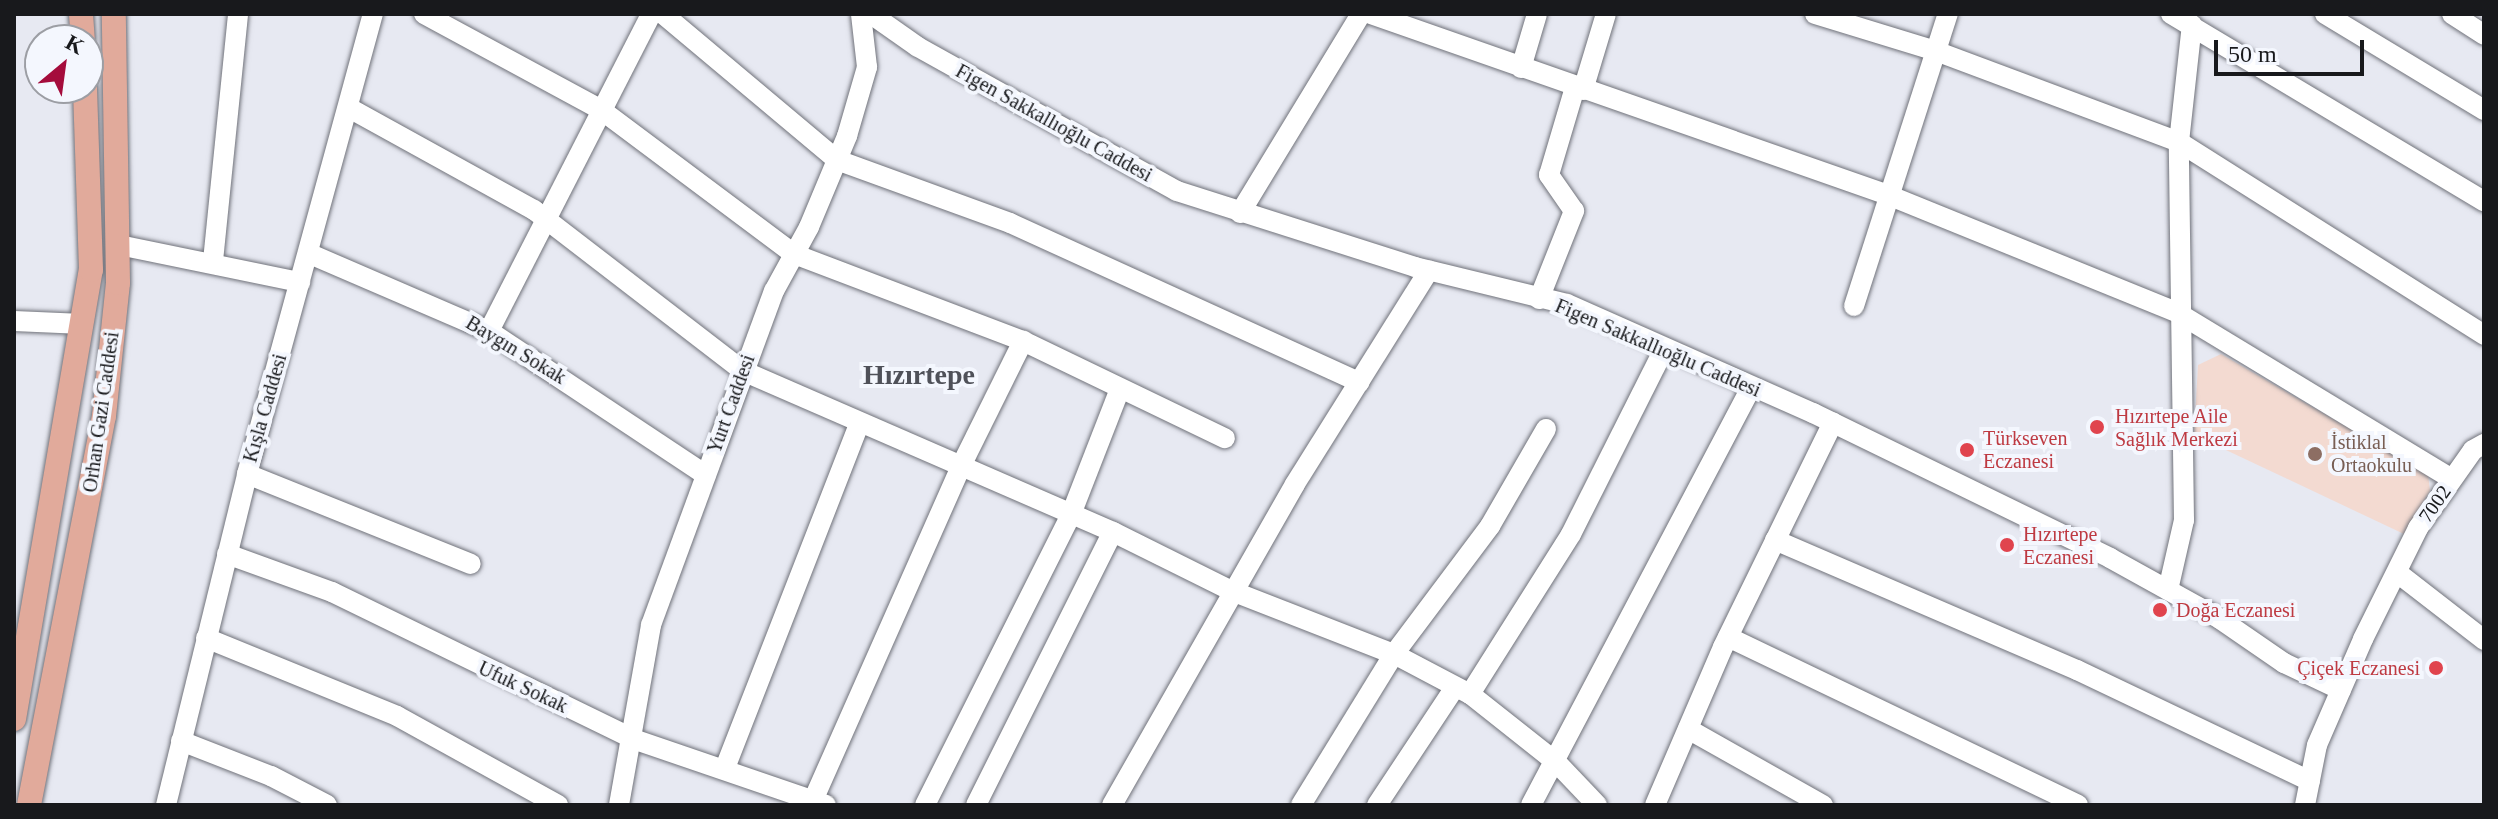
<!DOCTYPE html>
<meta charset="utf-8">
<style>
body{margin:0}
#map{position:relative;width:2498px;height:819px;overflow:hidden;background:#e7e9f2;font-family:Georgia,serif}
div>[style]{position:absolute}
.education>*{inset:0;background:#f3dad1}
.roads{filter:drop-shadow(0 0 2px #70727a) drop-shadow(0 0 2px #70727a)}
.minor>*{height:20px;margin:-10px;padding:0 10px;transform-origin:10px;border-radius:10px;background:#fff}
.major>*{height:24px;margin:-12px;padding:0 12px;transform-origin:12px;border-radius:12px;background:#e1aa9b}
.dots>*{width:22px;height:22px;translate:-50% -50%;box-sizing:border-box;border:4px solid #f4f7fe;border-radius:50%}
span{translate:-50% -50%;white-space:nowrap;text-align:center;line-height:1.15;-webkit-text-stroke:8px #f4f7fe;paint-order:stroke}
.street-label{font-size:20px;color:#18191c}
.health-label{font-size:20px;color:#be3a42}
.left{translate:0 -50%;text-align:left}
.right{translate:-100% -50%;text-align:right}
.education-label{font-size:20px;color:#785e54}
.district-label{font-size:28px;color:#4f5159;font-weight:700}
.frame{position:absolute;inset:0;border:16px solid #18191c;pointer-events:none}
.north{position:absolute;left:24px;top:24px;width:80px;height:80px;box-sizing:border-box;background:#f4f7fe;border:2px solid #9c9ea4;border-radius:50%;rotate:29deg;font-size:22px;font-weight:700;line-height:32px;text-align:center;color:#18191c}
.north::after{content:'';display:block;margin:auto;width:28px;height:36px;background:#a50c3c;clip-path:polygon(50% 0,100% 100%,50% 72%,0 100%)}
.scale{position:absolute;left:2214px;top:40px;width:150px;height:36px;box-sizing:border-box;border:4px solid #18191c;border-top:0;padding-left:10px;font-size:24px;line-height:28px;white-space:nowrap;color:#18191c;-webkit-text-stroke:6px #f4f7fe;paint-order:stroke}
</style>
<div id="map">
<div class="education">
<i style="clip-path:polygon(2221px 354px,2428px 474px,2430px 491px,2404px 534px,2194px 435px,2198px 365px)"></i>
</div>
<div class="roads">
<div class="minor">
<i style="left:424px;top:14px;width:200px;rotate:28.4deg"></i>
<i style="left:600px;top:109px;width:242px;rotate:36.8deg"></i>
<i style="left:794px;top:254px;width:245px;rotate:20.8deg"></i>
<i style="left:1023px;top:341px;width:224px;rotate:25.7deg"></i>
<i style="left:663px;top:14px;width:227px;rotate:40deg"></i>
<i style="left:837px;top:160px;width:184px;rotate:20deg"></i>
<i style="left:1010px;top:223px;width:384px;rotate:24.5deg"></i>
<i style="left:871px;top:14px;width:57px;rotate:35.1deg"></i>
<i style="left:918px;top:47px;width:296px;rotate:29.1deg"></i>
<i style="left:1177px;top:191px;width:250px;rotate:17.7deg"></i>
<i style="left:1415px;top:267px;width:156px;rotate:13.7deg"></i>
<i style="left:1567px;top:304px;width:269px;rotate:23.9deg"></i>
<i style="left:1813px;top:413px;width:331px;rotate:26deg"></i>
<i style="left:2110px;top:558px;width:126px;rotate:29deg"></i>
<i style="left:2220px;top:619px;width:78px;rotate:34.5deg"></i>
<i style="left:2284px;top:663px;width:63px;rotate:25.3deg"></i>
<i style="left:1371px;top:14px;width:548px;rotate:19.29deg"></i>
<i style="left:1888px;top:195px;width:313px;rotate:22.1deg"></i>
<i style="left:2178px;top:313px;width:320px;rotate:31.2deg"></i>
<i style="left:1815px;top:14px;width:123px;rotate:17deg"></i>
<i style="left:1933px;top:50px;width:263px;rotate:20.5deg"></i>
<i style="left:2179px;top:142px;width:361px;rotate:32.3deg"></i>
<i style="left:2171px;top:14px;width:365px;rotate:30.9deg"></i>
<i style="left:2325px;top:14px;width:186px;rotate:31.1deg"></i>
<i style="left:2452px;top:14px;width:38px;rotate:33deg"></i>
<i style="left:1521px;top:68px;width:56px;rotate:-73.5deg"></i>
<i style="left:1583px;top:90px;width:79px;rotate:-73.2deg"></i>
<i style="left:351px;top:109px;width:209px;rotate:28.9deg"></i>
<i style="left:534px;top:210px;width:264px;rotate:37.6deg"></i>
<i style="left:743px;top:371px;width:404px;rotate:23.5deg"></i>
<i style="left:1113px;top:532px;width:133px;rotate:26.4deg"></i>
<i style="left:1232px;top:591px;width:174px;rotate:21.3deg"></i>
<i style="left:1394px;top:654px;width:86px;rotate:27.8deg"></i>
<i style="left:1470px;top:694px;width:111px;rotate:38.4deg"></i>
<i style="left:1557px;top:763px;width:58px;rotate:46.4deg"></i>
<i style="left:1240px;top:213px;width:233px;rotate:-58.7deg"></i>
<i style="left:119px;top:245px;width:185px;rotate:11.6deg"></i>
<i style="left:310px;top:254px;width:195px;rotate:23.3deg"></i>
<i style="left:489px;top:331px;width:260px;rotate:33.6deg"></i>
<i style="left:213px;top:261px;width:248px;rotate:-84.2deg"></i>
<i style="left:1539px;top:299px;width:95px;rotate:-68.3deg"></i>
<i style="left:1574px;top:211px;width:44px;rotate:-124.8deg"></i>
<i style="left:1549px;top:175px;width:92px;rotate:-73.5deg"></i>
<i style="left:1854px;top:306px;width:307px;rotate:-72.2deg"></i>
<i style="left:14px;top:321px;width:69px;rotate:2.5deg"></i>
<i style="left:489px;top:331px;width:356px;rotate:-62.9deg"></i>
<i style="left:247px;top:474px;width:241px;rotate:21.9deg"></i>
<i style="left:1775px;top:540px;width:329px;rotate:23.3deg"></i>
<i style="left:2077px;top:670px;width:258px;rotate:25.5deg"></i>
<i style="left:227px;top:554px;width:112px;rotate:19.9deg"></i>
<i style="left:332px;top:592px;width:335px;rotate:26deg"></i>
<i style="left:633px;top:739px;width:204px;rotate:18.9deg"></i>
<i style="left:2399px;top:574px;width:108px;rotate:37.8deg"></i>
<i style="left:2168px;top:590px;width:72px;rotate:-77.1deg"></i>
<i style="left:2184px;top:520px;width:378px;rotate:-90.8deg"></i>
<i style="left:2179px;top:142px;width:118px;rotate:-83.7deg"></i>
<i style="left:1728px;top:637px;width:388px;rotate:25.6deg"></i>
<i style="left:206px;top:638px;width:206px;rotate:22.2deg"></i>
<i style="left:397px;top:716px;width:184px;rotate:28.9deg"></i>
<i style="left:1470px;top:694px;width:189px;rotate:-57.7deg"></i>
<i style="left:1571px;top:534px;width:207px;rotate:-63.3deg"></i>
<i style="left:1688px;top:729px;width:155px;rotate:29.4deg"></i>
<i style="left:181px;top:741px;width:97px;rotate:21.3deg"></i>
<i style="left:271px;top:776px;width:63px;rotate:27.4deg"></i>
<i style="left:725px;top:768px;width:371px;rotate:-68.7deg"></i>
<i style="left:166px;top:805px;width:341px;rotate:-76.2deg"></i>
<i style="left:247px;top:474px;width:477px;rotate:-74.7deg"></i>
<i style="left:619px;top:805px;width:183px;rotate:-79.9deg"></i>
<i style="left:651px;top:625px;width:356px;rotate:-69.8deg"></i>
<i style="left:774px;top:291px;width:73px;rotate:-61.3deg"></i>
<i style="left:809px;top:227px;width:99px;rotate:-67.3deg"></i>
<i style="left:847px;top:136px;width:72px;rotate:-73.8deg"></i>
<i style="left:867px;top:67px;width:53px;rotate:-96.5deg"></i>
<i style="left:811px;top:805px;width:371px;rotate:-66.1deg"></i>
<i style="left:961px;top:466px;width:140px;rotate:-63.6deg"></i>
<i style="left:925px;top:805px;width:322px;rotate:-63.3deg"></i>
<i style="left:1070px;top:517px;width:135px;rotate:-68.7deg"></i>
<i style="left:976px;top:805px;width:305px;rotate:-63.4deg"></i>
<i style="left:1112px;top:805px;width:369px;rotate:-60.3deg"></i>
<i style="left:1295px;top:484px;width:252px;rotate:-57.9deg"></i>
<i style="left:1301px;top:805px;width:177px;rotate:-58.4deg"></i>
<i style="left:1394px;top:654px;width:160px;rotate:-53.1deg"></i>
<i style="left:1490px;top:526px;width:112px;rotate:-60deg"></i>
<i style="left:1377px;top:805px;width:141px;rotate:-56.5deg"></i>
<i style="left:1531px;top:805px;width:472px;rotate:-62.2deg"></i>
<i style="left:1655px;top:805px;width:172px;rotate:-66.7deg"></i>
<i style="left:1723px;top:647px;width:250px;rotate:-63.9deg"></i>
<i style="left:2305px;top:805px;width:61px;rotate:-78.7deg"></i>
<i style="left:2317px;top:745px;width:116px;rotate:-66.5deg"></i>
<i style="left:2363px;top:639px;width:124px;rotate:-63.6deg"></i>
<i style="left:2418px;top:528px;width:95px;rotate:-54.8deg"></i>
<i style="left:2473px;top:450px;width:13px;rotate:-29deg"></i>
</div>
<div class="major">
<i style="left:81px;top:14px;width:26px;rotate:86deg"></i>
<i style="left:14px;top:719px;width:456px;rotate:-80.3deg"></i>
<i style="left:91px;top:270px;width:182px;rotate:-91.9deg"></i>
<i style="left:29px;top:805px;width:396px;rotate:-79.1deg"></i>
<i style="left:104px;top:416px;width:134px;rotate:-84deg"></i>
<i style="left:118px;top:283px;width:269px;rotate:-90.9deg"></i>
</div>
</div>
<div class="dots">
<i style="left:2097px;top:427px;background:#e0444e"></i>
<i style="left:1967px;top:450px;background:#e0444e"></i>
<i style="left:2315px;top:454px;background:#8d6e63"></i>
<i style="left:2007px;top:545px;background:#e0444e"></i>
<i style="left:2160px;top:610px;background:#e0444e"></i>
<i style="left:2436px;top:668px;background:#e0444e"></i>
</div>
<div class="street-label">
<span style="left:1054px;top:123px;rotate:29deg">Figen Sakkallıoğlu Caddesi</span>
<span style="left:1658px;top:348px;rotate:23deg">Figen Sakkallıoğlu Caddesi</span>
<span style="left:516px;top:350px;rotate:31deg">Baygın Sokak</span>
<span style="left:731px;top:404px;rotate:-70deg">Yurt Caddesi</span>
<span style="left:265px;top:408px;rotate:-74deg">Kışla Caddesi</span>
<span style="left:101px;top:412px;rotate:-82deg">Orhan Gazi Caddesi</span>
<span style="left:2435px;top:504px;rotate:-55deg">7002</span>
<span style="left:523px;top:687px;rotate:25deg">Ufuk Sokak</span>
</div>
<div class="health-label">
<span class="left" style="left:2115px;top:428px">Hızırtepe Aile<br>Sağlık Merkezi</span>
<span class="left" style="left:1983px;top:450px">Türkseven<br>Eczanesi</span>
<span class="left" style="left:2023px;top:546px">Hızırtepe<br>Eczanesi</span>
<span class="left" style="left:2176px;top:610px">Doğa Eczanesi</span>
<span class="right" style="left:2420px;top:668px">Çiçek Eczanesi</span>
</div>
<div class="education-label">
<span class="left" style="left:2331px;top:454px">İstiklal<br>Ortaokulu</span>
</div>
<div class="district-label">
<span style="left:919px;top:375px">Hızırtepe</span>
</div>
<div class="frame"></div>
<div class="north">K</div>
<div class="scale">50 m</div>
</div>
